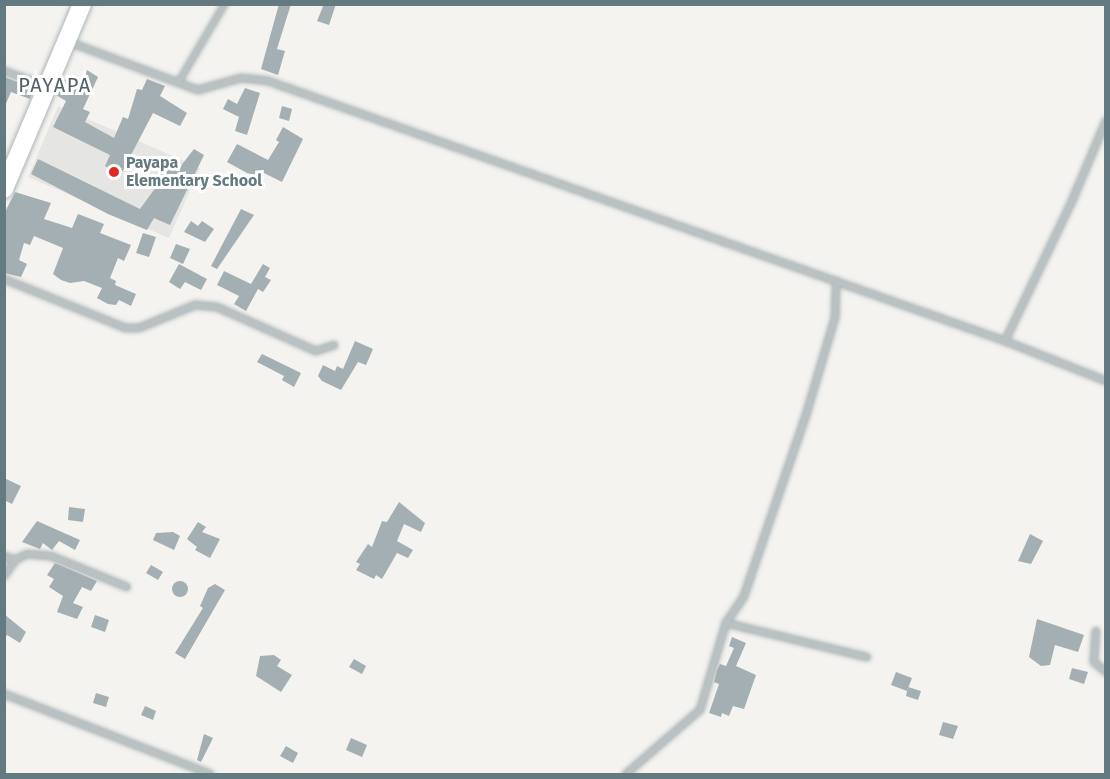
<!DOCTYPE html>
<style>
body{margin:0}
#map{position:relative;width:1110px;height:779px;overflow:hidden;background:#f4f3f0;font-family:"Fira Sans",sans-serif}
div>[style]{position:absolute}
.built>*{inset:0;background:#e5e5e4}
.building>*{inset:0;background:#a3afb2}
.round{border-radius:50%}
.roads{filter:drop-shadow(0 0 2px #adb5b7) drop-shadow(0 0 2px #adb5b7)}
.lane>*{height:4.5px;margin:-2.25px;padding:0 2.25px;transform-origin:2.25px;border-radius:2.25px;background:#bac1c3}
.street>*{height:6px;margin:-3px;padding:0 3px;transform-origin:3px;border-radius:3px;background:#bac1c3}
.secondary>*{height:18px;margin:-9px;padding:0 9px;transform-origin:9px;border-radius:9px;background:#fff}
.dots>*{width:16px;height:16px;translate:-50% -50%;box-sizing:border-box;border:3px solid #fff;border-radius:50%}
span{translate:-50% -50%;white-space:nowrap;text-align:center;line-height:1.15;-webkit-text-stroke:6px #fff;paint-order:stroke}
.poi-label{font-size:16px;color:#637a81;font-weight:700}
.left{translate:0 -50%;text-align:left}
.quarter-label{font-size:20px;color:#516166;letter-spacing:1.5px}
.frame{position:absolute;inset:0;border:6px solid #637a81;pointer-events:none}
</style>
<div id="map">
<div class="built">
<i style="clip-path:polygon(58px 106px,200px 168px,169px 238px,28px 177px)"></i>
</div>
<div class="building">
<i style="clip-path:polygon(279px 4px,291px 4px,277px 49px,285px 51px,278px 75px,261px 69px)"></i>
<i style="clip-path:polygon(324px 4px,336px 4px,329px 25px,317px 21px)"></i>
<i style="clip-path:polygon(87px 70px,98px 77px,83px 109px,90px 112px,85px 122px,114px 138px,123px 117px,128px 119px,137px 89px,142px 90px,147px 79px,165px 86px,160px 96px,187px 113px,180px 126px,153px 113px,121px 174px,105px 166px,110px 155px,53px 127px,66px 101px,56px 95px,63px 79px,82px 87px)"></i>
<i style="clip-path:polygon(4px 77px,34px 88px,30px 99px,11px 92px,4px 108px)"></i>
<i style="clip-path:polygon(245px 88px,260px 93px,247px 135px,235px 131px,239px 117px,223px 109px,228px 99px,237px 104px)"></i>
<i style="clip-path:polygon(282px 106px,292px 109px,289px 121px,279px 118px)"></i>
<i style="clip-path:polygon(283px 127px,303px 139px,282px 182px,262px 172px,261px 177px,247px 173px,227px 162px,237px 144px,268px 160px,279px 142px,276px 140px)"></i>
<i style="clip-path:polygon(194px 149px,204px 155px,170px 225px,154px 218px,147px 230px,108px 214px,31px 174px,38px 159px,140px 209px,164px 176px,158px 174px,165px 159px,180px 167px)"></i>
<i style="clip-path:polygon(15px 192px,51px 203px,44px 219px,72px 228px,78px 214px,104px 224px,100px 233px,131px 245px,124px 261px,118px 258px,110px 278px,116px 281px,115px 285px,136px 294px,131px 306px,119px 300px,116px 305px,108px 304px,97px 298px,102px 288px,84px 281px,70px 283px,61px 280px,53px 274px,63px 248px,34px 236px,30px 245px,24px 243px,19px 260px,27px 264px,21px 277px,4px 273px,4px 214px)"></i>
<i style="clip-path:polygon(241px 209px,254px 215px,217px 269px,211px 266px)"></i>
<i style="clip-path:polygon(191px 221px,198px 226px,202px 221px,214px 229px,205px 242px,184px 232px)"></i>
<i style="clip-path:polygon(143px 233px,156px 237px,149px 257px,136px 253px)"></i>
<i style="clip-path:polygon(176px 244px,190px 249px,183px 264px,170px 258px)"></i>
<i style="clip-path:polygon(179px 264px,207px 279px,201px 290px,185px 282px,180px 289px,169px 282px)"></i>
<i style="clip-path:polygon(263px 264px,270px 268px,265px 277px,271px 280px,263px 292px,258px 289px,246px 311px,234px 304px,239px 296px,217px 285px,224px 271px,251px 284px)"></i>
<i style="clip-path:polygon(355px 341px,373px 349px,366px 365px,358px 362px,341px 390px,322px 381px,318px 376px,323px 365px,335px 371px,337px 366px,343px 369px)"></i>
<i style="clip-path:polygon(262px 354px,301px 373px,294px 387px,282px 380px,284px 376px,257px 362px)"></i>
<i style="clip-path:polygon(4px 478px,21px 486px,12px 504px,4px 500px)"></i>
<i style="clip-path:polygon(399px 502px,425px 523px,421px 532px,404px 524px,397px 541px,413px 550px,408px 558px,397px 553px,382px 579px,376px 575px,374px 579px,356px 570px,360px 564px,356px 562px,368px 544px,372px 547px,382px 521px,387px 522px)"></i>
<i style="clip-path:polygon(69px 507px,85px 509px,83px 522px,68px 520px)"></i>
<i style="clip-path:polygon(37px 521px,80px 540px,75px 550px,59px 541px,52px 550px,43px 543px,40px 549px,22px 542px)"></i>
<i style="clip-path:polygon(198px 522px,206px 527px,202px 532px,220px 539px,210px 558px,195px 550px,197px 547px,187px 539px)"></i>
<i style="clip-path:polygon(173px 532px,180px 536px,174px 550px,153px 540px,156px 533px)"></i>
<i style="clip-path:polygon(1030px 534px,1043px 541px,1031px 564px,1018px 561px)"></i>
<i style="clip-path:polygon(55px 563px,97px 581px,91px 591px,82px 587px,73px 603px,83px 607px,77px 619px,57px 612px,63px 596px,49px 587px,54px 579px,47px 575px)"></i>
<i style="clip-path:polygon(151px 565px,163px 572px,158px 580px,146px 573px)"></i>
<i class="round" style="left:172px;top:581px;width:16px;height:16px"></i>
<i style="clip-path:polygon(215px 584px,225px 590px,185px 659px,175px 653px,203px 608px,200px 606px,208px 588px)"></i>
<i style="clip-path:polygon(4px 614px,26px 632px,20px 643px,7px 635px,4px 640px)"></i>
<i style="clip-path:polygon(95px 615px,109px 620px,105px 632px,91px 627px)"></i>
<i style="clip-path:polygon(1037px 619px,1084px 635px,1078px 652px,1055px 645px,1050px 665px,1041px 666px,1029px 657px)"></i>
<i style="clip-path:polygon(732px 637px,746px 643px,736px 666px,756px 675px,744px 709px,733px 706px,729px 716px,722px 713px,721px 717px,709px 713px,719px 684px,714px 682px,717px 670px,720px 664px,726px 666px,734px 648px,729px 646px)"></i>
<i style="clip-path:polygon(274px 655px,281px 660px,277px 666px,292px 675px,281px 692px,256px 676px,260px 656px)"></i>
<i style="clip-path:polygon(354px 659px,366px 666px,362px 674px,349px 667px)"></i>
<i style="clip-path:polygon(1072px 668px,1088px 672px,1084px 684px,1069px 679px)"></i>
<i style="clip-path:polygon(896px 672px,912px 678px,907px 691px,891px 685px)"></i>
<i style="clip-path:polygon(908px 687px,921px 691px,918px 700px,906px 696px)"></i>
<i style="clip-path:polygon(96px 693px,109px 697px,106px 707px,93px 703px)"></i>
<i style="clip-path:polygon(145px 706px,156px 711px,153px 720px,141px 715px)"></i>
<i style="clip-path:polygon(943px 722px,958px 726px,953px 739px,939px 735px)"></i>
<i style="clip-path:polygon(204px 734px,213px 738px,201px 762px,197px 760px)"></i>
<i style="clip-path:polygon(351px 738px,367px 745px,362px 757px,346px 750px)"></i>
<i style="clip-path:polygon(286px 746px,298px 753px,293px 763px,280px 756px)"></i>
</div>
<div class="roads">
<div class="lane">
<i style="left:178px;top:82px;width:91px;rotate:-59.5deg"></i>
</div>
<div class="street">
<i style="left:69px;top:42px;width:138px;rotate:20.4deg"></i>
<i style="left:198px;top:90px;width:45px;rotate:-15.6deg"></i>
<i style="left:241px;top:78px;width:27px;rotate:6deg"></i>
<i style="left:268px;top:81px;width:782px;rotate:19.43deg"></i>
<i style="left:1005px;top:341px;width:109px;rotate:21.6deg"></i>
<i style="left:4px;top:71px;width:44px;rotate:20.1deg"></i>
<i style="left:4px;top:279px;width:131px;rotate:22deg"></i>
<i style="left:125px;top:328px;width:14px"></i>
<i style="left:139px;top:328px;width:61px;rotate:-22.3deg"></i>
<i style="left:195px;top:305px;width:22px;rotate:5deg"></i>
<i style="left:217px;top:307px;width:108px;rotate:24deg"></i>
<i style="left:316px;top:351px;width:19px;rotate:-18deg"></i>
<i style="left:1005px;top:341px;width:155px;rotate:-64.4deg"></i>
<i style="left:1072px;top:201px;width:87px;rotate:-67deg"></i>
<i style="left:4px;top:556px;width:12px;rotate:20deg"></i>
<i style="left:4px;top:576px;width:19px;rotate:-55deg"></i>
<i style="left:15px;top:560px;width:13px;rotate:-27deg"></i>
<i style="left:27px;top:554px;width:24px;rotate:5deg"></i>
<i style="left:51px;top:556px;width:82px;rotate:22.2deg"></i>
<i style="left:726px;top:623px;width:145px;rotate:13.6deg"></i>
<i style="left:1096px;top:631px;width:31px;rotate:94deg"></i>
<i style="left:1094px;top:662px;width:16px;rotate:40deg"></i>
<i style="left:4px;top:694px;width:221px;rotate:21.2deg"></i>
<i style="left:626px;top:774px;width:98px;rotate:-40.9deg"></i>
<i style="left:700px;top:710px;width:91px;rotate:-73.4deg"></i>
<i style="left:726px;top:623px;width:32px;rotate:-56deg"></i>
<i style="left:744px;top:596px;width:191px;rotate:-71.1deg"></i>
<i style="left:806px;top:415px;width:101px;rotate:-73.4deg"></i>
<i style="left:835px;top:318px;width:37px;rotate:-88deg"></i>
</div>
<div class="secondary">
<i style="left:4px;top:189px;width:201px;rotate:-67.1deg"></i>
</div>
</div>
<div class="dots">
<i style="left:114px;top:172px;background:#e32821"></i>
</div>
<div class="poi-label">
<span class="left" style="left:126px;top:172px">Payapa<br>Elementary School</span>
</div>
<div class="quarter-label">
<span style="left:55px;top:85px">PAYAPA</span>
</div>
<div class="frame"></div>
</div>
